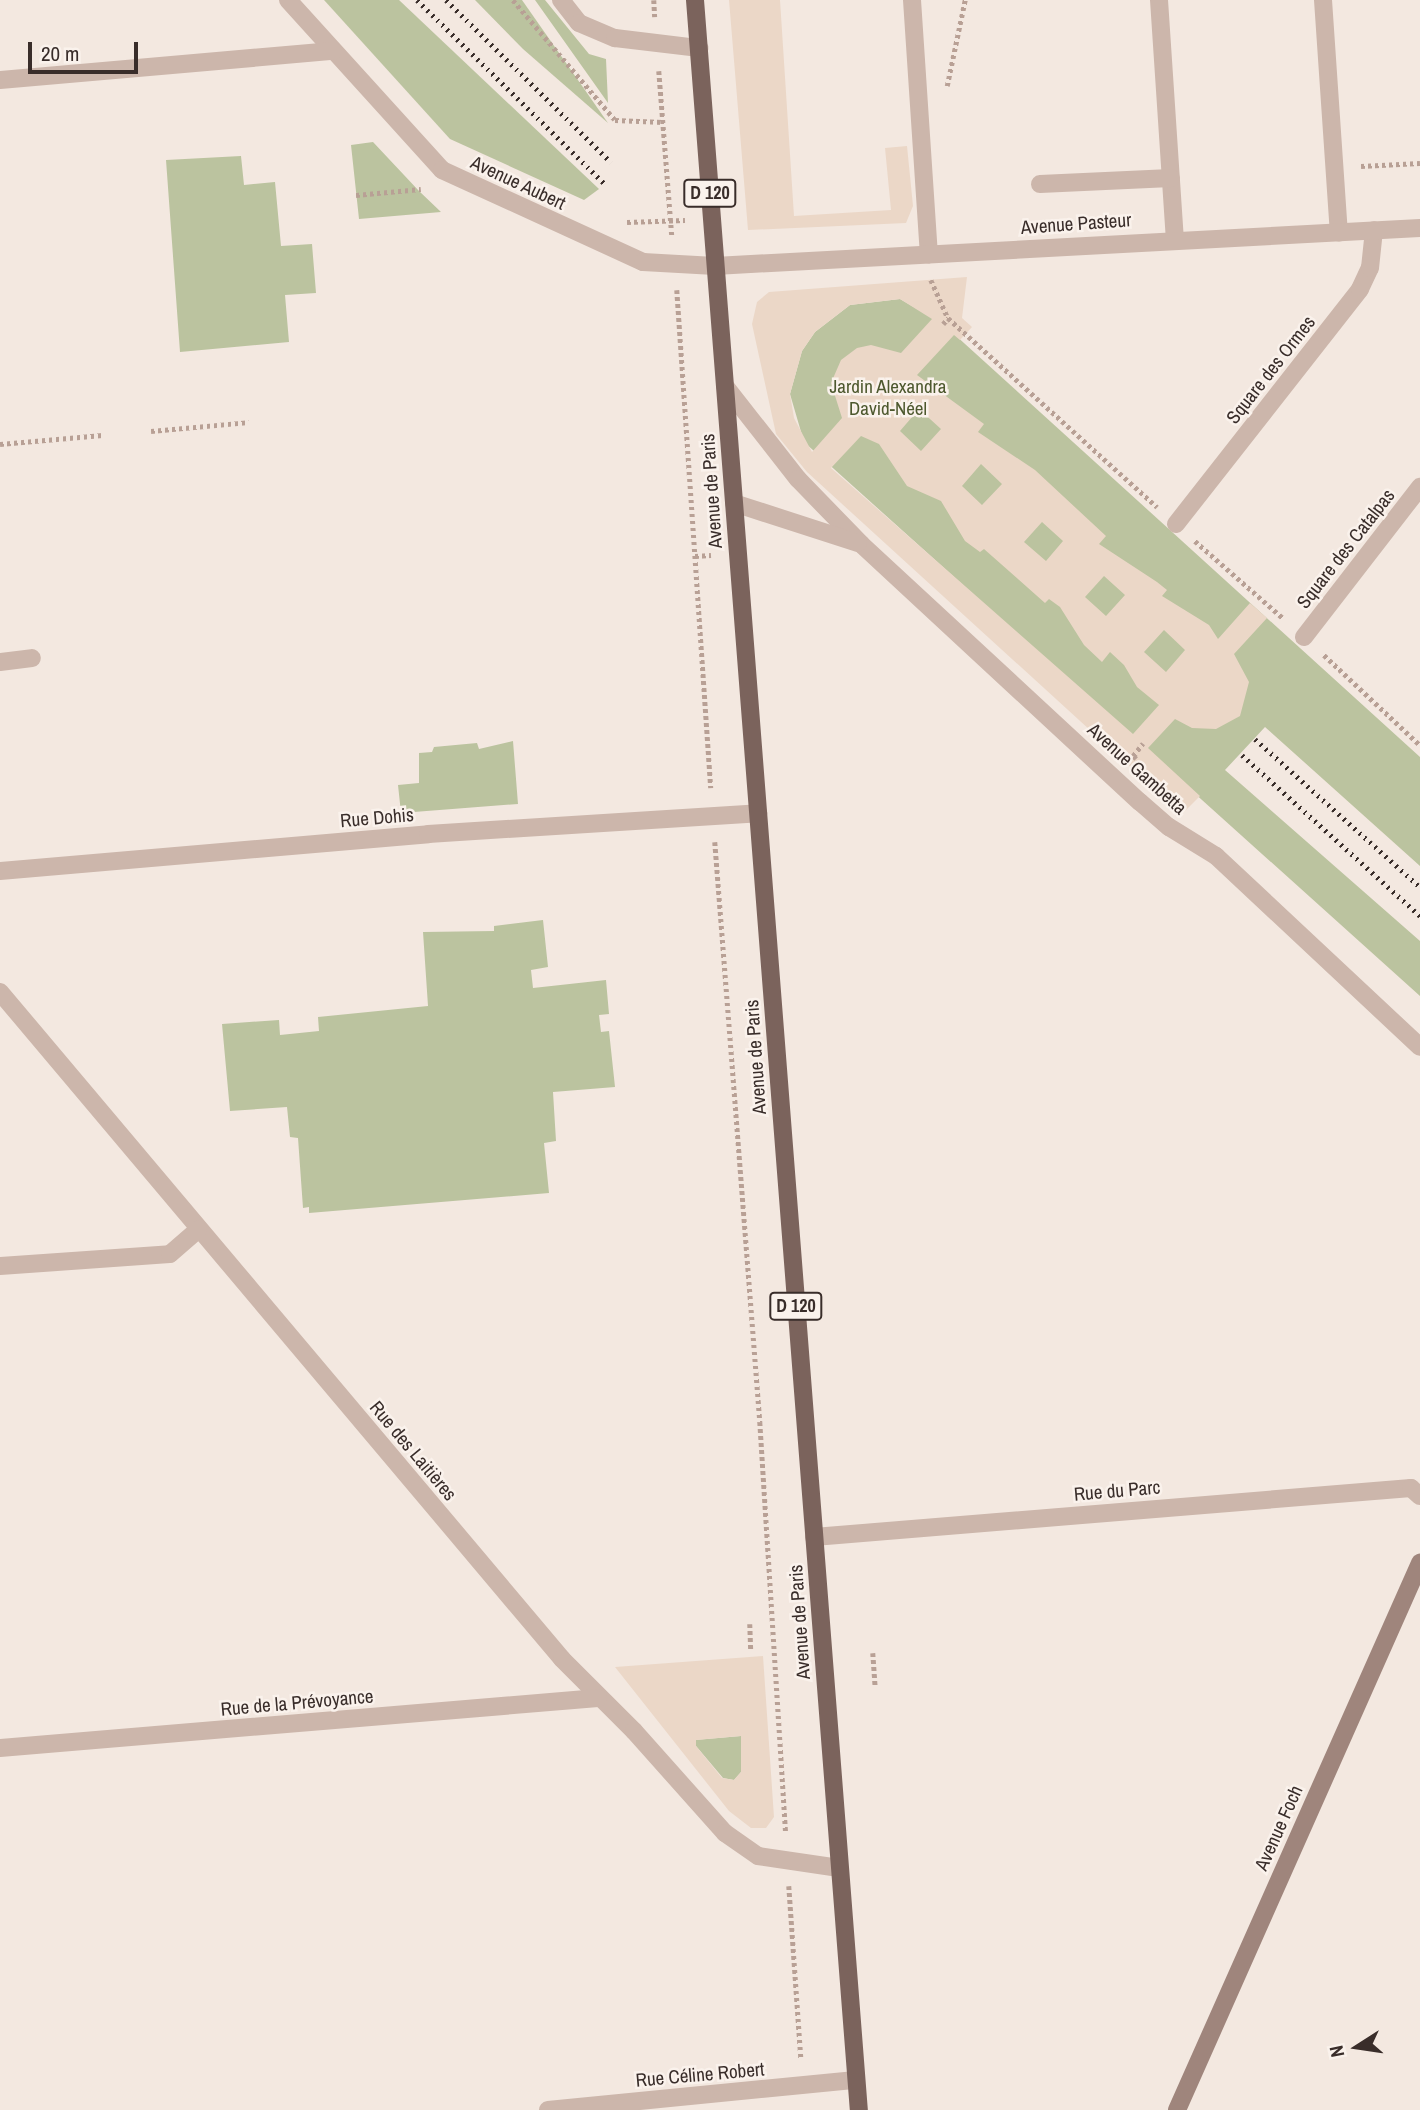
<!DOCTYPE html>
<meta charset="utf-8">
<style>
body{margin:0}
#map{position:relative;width:1420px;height:2110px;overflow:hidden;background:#f3e8e0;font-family:"Archivo Narrow",sans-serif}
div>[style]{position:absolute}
.green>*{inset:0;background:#bbc39f}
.plaza>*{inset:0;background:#ebd7c7}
.path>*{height:4.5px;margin-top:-2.25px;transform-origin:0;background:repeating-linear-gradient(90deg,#b8a095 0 3.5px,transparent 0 7px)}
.lane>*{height:18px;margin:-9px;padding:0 9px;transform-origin:9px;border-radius:9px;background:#ccb6ab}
.street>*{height:18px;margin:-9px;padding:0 9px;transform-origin:9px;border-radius:9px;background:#ccb6ab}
.secondary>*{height:18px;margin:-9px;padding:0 9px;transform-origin:9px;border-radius:9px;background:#9f857c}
.primary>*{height:18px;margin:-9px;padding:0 9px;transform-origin:9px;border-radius:9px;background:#7b635c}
.rail>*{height:5px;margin-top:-2.5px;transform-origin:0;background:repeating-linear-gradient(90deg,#392d2a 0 2px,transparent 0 7px)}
span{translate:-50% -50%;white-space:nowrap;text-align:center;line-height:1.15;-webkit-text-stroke:5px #faf2ec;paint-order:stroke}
.shield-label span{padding:2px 5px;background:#faf2ec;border:2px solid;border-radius:5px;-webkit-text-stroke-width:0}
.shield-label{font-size:18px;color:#392d2a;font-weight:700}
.street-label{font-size:19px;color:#392d2a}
.park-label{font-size:19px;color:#4d582e}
.north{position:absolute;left:1322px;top:2012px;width:70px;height:70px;-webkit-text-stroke:5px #faf2ec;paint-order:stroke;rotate:258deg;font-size:19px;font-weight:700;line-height:28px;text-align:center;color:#392d2a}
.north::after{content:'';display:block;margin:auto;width:24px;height:32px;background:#392d2a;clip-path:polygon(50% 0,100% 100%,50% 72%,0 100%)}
.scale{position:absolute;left:28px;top:42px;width:110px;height:32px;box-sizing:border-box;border:4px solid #392d2a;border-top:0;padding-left:9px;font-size:21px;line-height:24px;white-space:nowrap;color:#392d2a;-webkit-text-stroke:5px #faf2ec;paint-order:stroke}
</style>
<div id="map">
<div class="green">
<i style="clip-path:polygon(324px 0,399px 0,599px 189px,584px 200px,450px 139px)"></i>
<i style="clip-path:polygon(475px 0,522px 0,608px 123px,523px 49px)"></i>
<i style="clip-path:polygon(535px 0,545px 0,589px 54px,606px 59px,608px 103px)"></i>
<i style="clip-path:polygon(373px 142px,419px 191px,441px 212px,359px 219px,351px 145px)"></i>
<i style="clip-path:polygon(241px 156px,244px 185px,275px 182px,281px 246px,312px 244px,316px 293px,285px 295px,289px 342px,180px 352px,166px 160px)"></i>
<i style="clip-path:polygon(900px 299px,943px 324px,1420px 757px,1420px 866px,1265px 727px,1225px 770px,1420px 941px,1420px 996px,804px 442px,790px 394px,802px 351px,815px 332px,850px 305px)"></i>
<i style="clip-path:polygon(513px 741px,518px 804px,401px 813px,398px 785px,419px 783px,419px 753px,432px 752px,434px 747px,477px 743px,479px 749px)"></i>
<i style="clip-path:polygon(543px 920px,548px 967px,531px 970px,533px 988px,606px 980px,609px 1014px,599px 1015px,601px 1032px,609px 1031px,615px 1087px,553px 1092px,556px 1141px,544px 1143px,549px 1193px,309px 1213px,309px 1207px,303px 1208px,298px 1138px,290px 1137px,287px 1107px,230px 1111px,222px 1024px,279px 1020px,280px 1035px,319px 1031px,318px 1017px,428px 1006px,423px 932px,494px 931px,494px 926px)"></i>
<i style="clip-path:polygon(741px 1736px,741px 1772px,734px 1780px,723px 1778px,696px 1746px,695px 1740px)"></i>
</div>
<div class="plaza">
<i style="clip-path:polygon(729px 0,780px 0,794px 216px,891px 210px,885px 148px,907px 146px,913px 206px,906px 223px,748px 230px)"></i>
<i style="clip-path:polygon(evenodd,967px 277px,962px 318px,972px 327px,960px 340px,954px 335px,917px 375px,984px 424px,978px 432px,1035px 470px,1106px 536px,1099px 544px,1157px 582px,1167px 590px,1162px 596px,1209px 625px,1218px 639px,1250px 603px,1267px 618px,1234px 654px,1249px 682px,1240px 716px,1216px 729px,1192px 728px,1175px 719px,1148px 748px,1200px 796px,1182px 814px,807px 472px,776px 434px,752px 324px,757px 302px,769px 292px,967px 277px,900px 299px,932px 319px,901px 353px,871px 345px,857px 348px,841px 360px,831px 383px,842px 418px,812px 452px,794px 418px,790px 394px,802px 351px,815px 332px,850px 305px,900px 299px,967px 277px,919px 409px,941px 429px,921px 451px,900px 431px,919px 409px,967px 277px,861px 436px,879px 444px,907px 486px,941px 501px,965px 541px,980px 552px,984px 549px,1045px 603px,1049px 599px,1060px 607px,1084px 645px,1102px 662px,1110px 652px,1124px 665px,1137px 687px,1159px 705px,1133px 734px,831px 468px,861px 436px,967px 277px,981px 464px,1002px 484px,982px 505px,962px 486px,981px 464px,967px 277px,1042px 522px,1063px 541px,1046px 561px,1024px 542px,1042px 522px,967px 277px,1104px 576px,1125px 595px,1106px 616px,1085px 597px,1104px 576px,967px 277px,1164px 630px,1185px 650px,1166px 672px,1144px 652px,1164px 630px)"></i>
<i style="clip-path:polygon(evenodd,763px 1656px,774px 1817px,766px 1828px,751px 1828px,729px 1811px,615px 1667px,763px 1656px,741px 1736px,741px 1772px,734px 1780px,722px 1778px,696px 1746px,696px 1740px,741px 1736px)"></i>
</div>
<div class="path">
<i style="left:513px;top:0;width:157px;rotate:49.6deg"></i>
<i style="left:615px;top:120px;width:48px;rotate:2.4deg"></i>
<i style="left:654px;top:0;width:17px;rotate:87deg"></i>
<i style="left:659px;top:71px;width:166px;rotate:85.5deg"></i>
<i style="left:947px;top:86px;width:88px;rotate:-78.2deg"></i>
<i style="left:1361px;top:166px;width:59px;rotate:-2.9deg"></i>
<i style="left:356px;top:195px;width:65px;rotate:-5.3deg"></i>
<i style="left:627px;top:222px;width:58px;rotate:-2deg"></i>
<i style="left:931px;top:280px;width:42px;rotate:65.9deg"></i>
<i style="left:948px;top:318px;width:282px;rotate:42.1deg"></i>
<i style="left:677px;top:290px;width:499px;rotate:86.1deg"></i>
<i style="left:943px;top:324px;width:8px;rotate:-50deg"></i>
<i style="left:151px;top:431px;width:98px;rotate:-5.2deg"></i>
<i style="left:0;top:444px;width:103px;rotate:-5deg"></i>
<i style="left:1195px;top:541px;width:117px;rotate:41.2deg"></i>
<i style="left:695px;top:556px;width:16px;rotate:-4deg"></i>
<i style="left:1324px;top:655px;width:132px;rotate:43.2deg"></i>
<i style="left:1136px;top:759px;width:4px;rotate:-135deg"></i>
<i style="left:1133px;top:756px;width:16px;rotate:-52deg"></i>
<i style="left:715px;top:842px;width:582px;rotate:85.56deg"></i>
<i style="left:760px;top:1422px;width:411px;rotate:86.4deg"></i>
<i style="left:750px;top:1624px;width:27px;rotate:88deg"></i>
<i style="left:873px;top:1653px;width:32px;rotate:86deg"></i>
<i style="left:789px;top:1886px;width:173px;rotate:86deg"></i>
</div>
<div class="lane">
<i style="left:912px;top:0;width:255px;rotate:86.2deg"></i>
<i style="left:1159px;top:0;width:240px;rotate:86.2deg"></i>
<i style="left:1323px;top:0;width:233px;rotate:86.1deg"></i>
<i style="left:1040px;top:184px;width:131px;rotate:-2.6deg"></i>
<i style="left:1176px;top:524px;width:298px;rotate:-51.9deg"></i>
<i style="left:1360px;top:289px;width:23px;rotate:-65deg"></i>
<i style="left:1370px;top:268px;width:38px;rotate:-84deg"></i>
<i style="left:1304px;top:637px;width:190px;rotate:-52.3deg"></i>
<i style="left:0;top:662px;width:32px;rotate:-7deg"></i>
</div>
<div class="street">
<i style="left:288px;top:0;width:229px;rotate:47.8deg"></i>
<i style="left:442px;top:170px;width:221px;rotate:24.6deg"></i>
<i style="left:643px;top:262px;width:72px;rotate:3.2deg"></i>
<i style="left:715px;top:266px;width:706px;rotate:-3.09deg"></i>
<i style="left:561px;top:0;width:29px;rotate:52deg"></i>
<i style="left:579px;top:23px;width:39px;rotate:23deg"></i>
<i style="left:615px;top:38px;width:85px;rotate:6.8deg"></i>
<i style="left:0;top:80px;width:334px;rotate:-5deg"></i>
<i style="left:725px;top:386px;width:118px;rotate:51.9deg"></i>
<i style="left:798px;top:479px;width:91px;rotate:45.9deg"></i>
<i style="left:861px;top:544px;width:380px;rotate:42.8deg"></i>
<i style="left:1140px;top:802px;width:38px;rotate:41deg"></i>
<i style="left:1169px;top:827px;width:55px;rotate:31.7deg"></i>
<i style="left:1216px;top:856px;width:279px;rotate:43.1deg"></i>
<i style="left:734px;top:503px;width:130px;rotate:17.9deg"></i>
<i style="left:0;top:871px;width:430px;rotate:-4.9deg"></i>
<i style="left:428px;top:834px;width:331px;rotate:-3.6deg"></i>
<i style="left:0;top:992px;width:872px;rotate:49.88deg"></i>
<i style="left:562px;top:1659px;width:102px;rotate:45deg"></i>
<i style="left:634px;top:1731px;width:137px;rotate:48.3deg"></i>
<i style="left:725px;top:1833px;width:40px;rotate:34.9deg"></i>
<i style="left:758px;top:1856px;width:82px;rotate:8.4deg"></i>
<i style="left:0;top:1266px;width:170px;rotate:-4deg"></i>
<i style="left:170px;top:1254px;width:37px;rotate:-41deg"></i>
<i style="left:814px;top:1537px;width:599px;rotate:-4.69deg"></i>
<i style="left:1411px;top:1488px;width:12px;rotate:42deg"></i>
<i style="left:0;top:1748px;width:600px;rotate:-4.78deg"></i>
<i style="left:548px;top:2110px;width:309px;rotate:-5.6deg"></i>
</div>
<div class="secondary">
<i style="left:1177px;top:2110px;width:599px;rotate:-66.05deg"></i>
</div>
<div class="primary">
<i style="left:695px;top:0;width:2116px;rotate:85.56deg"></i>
</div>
<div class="rail">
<i style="left:417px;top:0;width:263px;rotate:44.4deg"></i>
<i style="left:446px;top:0;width:231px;rotate:44.5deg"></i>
<i style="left:1255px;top:739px;width:222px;rotate:41.9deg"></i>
<i style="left:1242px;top:755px;width:240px;rotate:42.1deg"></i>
</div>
<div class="shield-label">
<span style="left:710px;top:193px">D 120</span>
<span style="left:796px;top:1306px">D 120</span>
</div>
<div class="street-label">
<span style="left:518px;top:183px;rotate:25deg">Avenue Aubert</span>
<span style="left:1076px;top:224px;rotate:-4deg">Avenue Pasteur</span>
<span style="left:1271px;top:370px;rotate:-52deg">Square des Ormes</span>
<span style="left:712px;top:491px;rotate:-94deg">Avenue de Paris</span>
<span style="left:1346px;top:549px;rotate:-52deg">Square des Catalpas</span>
<span style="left:1137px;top:769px;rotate:42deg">Avenue Gambetta</span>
<span style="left:377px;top:818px;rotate:-5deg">Rue Dohis</span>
<span style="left:756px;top:1057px;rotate:-94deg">Avenue de Paris</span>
<span style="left:413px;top:1451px;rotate:50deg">Rue des Laitières</span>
<span style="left:1117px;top:1491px;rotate:-5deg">Rue du Parc</span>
<span style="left:800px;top:1622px;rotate:-94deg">Avenue de Paris</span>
<span style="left:297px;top:1703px;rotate:-5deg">Rue de la Prévoyance</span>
<span style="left:1279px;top:1828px;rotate:-66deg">Avenue Foch</span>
<span style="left:700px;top:2075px;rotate:-5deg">Rue Céline Robert</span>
</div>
<div class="park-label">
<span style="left:888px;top:398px">Jardin Alexandra<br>David-Néel</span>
</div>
<div class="north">N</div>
<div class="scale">20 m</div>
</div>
